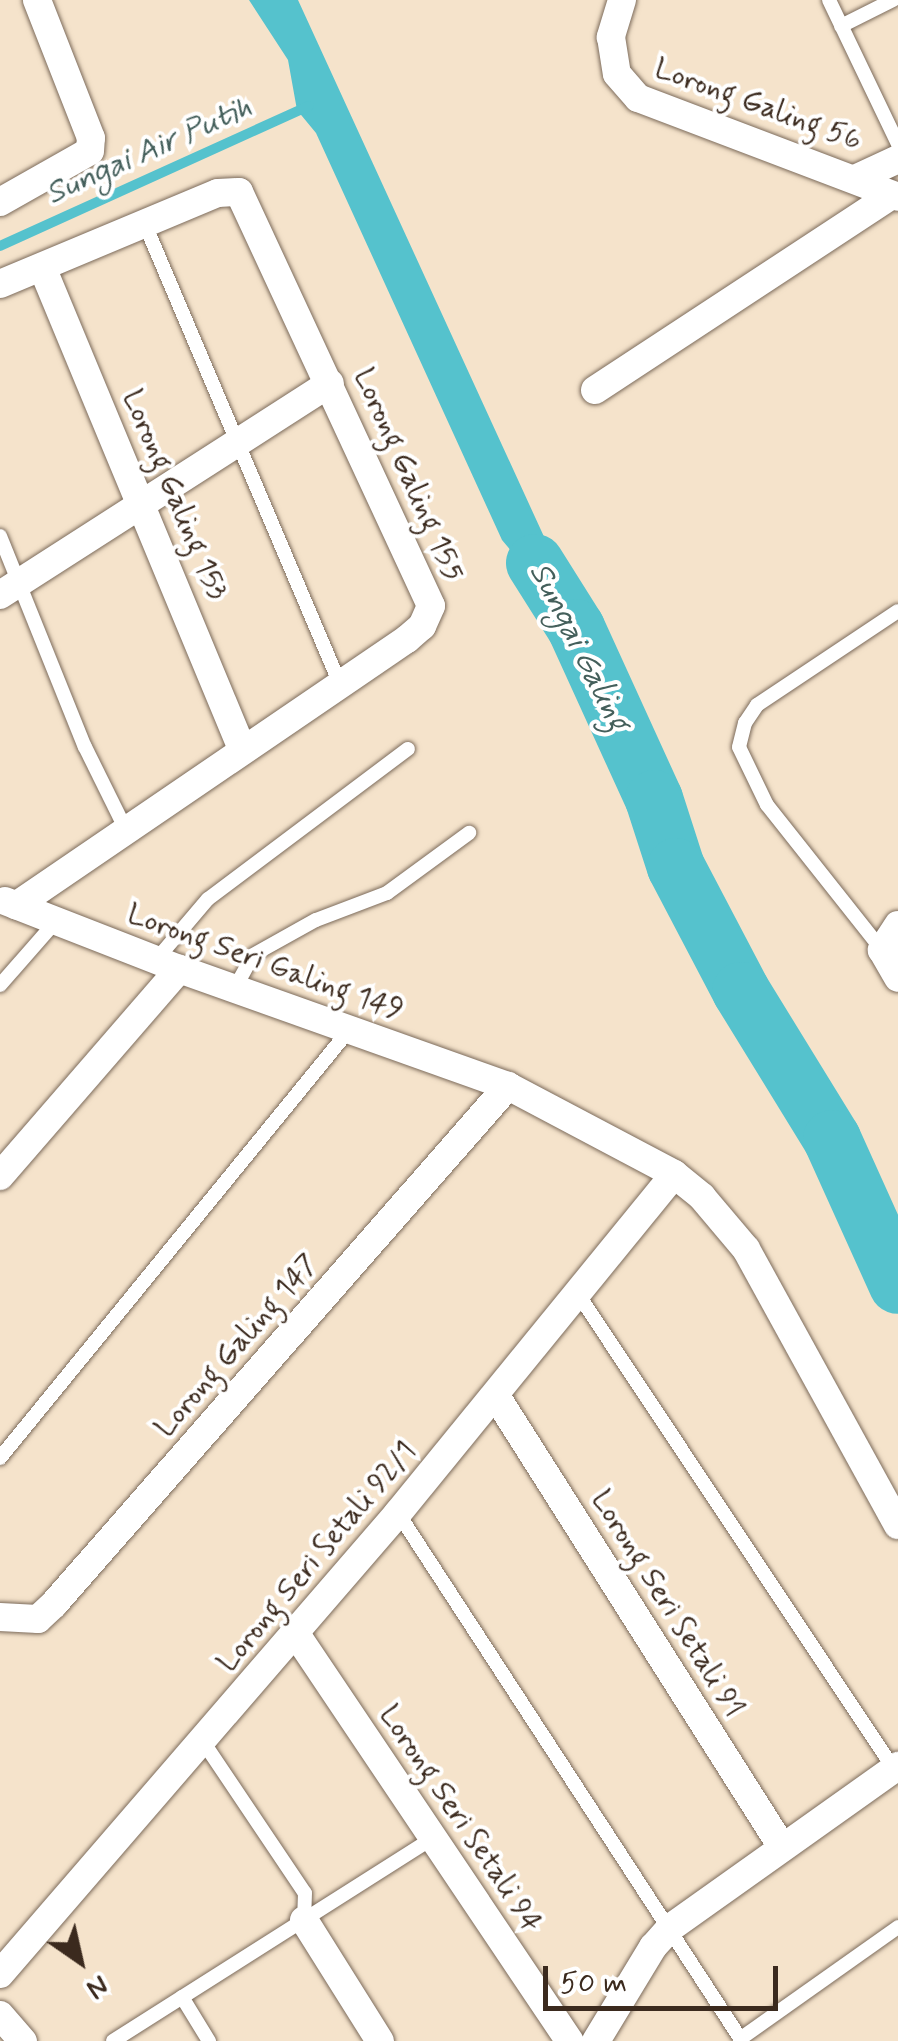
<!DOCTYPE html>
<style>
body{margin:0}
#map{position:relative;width:898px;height:2041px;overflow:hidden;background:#f5e3cb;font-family:Mynerve,sans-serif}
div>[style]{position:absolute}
.water>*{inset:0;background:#55c2cd}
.stream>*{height:10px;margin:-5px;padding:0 5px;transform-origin:5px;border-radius:5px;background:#55c2cd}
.river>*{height:58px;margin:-29px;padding:0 29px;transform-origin:29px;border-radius:29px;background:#55c2cd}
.roads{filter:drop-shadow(0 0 2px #7c6b5b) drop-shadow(0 0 2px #7c6b5b)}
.lane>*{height:14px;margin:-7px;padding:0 7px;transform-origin:7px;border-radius:7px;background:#fff}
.street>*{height:28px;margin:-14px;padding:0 14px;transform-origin:14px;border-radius:14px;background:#fff}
span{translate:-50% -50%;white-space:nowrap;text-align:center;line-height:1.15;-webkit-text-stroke:8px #fff;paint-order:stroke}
.street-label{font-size:30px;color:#3b2a1e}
.water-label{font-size:32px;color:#445f5b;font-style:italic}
.north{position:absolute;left:30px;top:1911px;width:100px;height:100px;-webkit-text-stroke:8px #fff;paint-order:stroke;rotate:146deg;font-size:28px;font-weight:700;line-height:40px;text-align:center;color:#3b2a1e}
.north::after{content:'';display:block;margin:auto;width:35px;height:45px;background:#3b2a1e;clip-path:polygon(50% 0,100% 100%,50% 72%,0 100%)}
.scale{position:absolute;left:543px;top:1966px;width:235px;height:45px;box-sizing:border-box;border:5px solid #3b2a1e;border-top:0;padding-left:12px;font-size:30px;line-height:35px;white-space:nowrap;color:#3b2a1e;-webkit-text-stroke:8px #fff;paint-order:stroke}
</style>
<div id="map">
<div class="water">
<i style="clip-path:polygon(249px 0,298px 0,546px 541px,576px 628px,502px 540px,316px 133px,297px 110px,288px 60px)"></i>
</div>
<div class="stream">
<i style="left:0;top:246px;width:339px;rotate:-24.4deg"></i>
</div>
<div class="river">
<i style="left:535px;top:563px;width:77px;rotate:57.8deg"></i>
<i style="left:576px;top:628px;width:188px;rotate:65.5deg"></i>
<i style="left:654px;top:799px;width:71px;rotate:72.1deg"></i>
<i style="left:676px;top:867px;width:140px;rotate:62.3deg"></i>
<i style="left:741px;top:991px;width:174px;rotate:58.4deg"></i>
<i style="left:832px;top:1139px;width:160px;rotate:65.7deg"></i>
</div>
<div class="roads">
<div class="lane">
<i style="left:829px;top:0;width:160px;rotate:64.4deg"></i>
<i style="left:841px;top:26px;width:58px;rotate:-26.6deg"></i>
<i style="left:144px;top:222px;width:502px;rotate:67.01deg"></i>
<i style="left:0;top:536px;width:227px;rotate:68.1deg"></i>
<i style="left:85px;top:747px;width:93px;rotate:63.7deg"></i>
<i style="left:882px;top:950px;width:185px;rotate:-128.4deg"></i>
<i style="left:767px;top:805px;width:64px;rotate:-115.8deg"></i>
<i style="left:739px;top:747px;width:25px;rotate:-76deg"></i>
<i style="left:745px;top:723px;width:22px;rotate:-56deg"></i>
<i style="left:757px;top:705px;width:169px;rotate:-33.7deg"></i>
<i style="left:156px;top:960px;width:80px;rotate:-49.6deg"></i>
<i style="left:208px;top:899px;width:250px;rotate:-36.9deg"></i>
<i style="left:0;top:985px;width:86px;rotate:-48.8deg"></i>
<i style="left:236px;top:986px;width:35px;rotate:-61deg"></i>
<i style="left:253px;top:955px;width:72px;rotate:-29.1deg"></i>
<i style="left:316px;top:920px;width:76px;rotate:-20.8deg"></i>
<i style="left:387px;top:893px;width:102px;rotate:-36.2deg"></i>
<i style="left:578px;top:1294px;width:571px;rotate:56.37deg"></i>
<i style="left:0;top:1458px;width:554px;rotate:-50.79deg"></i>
<i style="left:398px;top:1513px;width:630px;rotate:56.92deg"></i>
<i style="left:202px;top:1740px;width:184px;rotate:56.1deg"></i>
<i style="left:305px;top:1893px;width:27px;rotate:92deg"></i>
<i style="left:182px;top:1997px;width:52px;rotate:58.5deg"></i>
<i style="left:740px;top:2039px;width:194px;rotate:-35.3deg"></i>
<i style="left:113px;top:2041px;width:380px;rotate:-32.4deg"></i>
</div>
<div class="street">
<i style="left:622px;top:0;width:39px;rotate:107deg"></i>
<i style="left:611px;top:37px;width:37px;rotate:81deg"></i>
<i style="left:617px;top:74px;width:32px;rotate:49deg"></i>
<i style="left:638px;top:98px;width:278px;rotate:20.8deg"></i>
<i style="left:855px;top:179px;width:47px;rotate:-24.9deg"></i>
<i style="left:0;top:202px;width:103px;rotate:-29.5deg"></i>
<i style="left:90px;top:151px;width:13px;rotate:-86deg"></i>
<i style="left:91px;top:138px;width:148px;rotate:-111.4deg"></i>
<i style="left:42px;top:267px;width:522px;rotate:67.46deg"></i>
<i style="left:0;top:284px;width:236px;rotate:-22.7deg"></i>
<i style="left:218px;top:193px;width:21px;rotate:-3deg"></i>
<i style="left:239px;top:192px;width:456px;rotate:65.1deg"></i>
<i style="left:431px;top:606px;width:22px;rotate:114deg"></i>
<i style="left:422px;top:626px;width:20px;rotate:139deg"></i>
<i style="left:407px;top:639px;width:473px;rotate:145.7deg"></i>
<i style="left:595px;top:390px;width:355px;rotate:-33.3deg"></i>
<i style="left:0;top:595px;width:392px;rotate:-32.7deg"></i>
<i style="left:5px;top:901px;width:187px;rotate:21.3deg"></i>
<i style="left:179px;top:969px;width:349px;rotate:19.6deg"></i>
<i style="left:508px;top:1086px;width:188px;rotate:27.9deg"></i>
<i style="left:674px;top:1174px;width:36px;rotate:39deg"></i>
<i style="left:702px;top:1197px;width:68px;rotate:49.8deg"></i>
<i style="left:746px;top:1249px;width:315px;rotate:61.2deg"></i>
<i style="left:898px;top:925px;width:30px;rotate:123deg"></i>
<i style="left:882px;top:950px;width:32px;rotate:60deg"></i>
<i style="left:0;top:1176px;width:274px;rotate:-49.1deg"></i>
<i style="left:496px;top:1396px;width:534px;rotate:57.62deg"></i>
<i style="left:0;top:1617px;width:38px;rotate:3deg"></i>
<i style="left:38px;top:1619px;width:22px;rotate:-43deg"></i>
<i style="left:54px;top:1604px;width:689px;rotate:-48.77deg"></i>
<i style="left:296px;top:1634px;width:491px;rotate:56.1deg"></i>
<i style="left:304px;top:1920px;width:143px;rotate:57.9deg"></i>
<i style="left:0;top:1974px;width:609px;rotate:-49.19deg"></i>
<i style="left:398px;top:1513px;width:437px;rotate:-50.8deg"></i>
<i style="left:0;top:2015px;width:35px;rotate:49deg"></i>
<i style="left:596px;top:2041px;width:110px;rotate:-58.8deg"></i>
<i style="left:653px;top:1947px;width:25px;rotate:-48deg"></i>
<i style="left:670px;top:1928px;width:280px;rotate:-35.4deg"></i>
</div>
</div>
<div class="street-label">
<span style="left:758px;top:105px;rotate:20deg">Lorong Galing 56</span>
<span style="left:408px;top:475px;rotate:66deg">Lorong Galing 155</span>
<span style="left:174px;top:495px;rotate:67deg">Lorong Galing 153</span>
<span style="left:265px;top:963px;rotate:20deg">Lorong Seri Galing 149</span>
<span style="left:237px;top:1346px;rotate:-49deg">Lorong Galing 147</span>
<span style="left:317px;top:1557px;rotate:-50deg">Lorong Seri Setali 92/1</span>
<span style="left:667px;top:1604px;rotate:58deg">Lorong Seri Setali 91</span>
<span style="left:460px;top:1819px;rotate:56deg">Lorong Seri Setali 94</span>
</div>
<div class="water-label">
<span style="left:149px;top:151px;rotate:-24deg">Sungai Air Putih</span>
<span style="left:579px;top:647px;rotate:63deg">Sungai Galing</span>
</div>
<div class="north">N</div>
<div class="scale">50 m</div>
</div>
